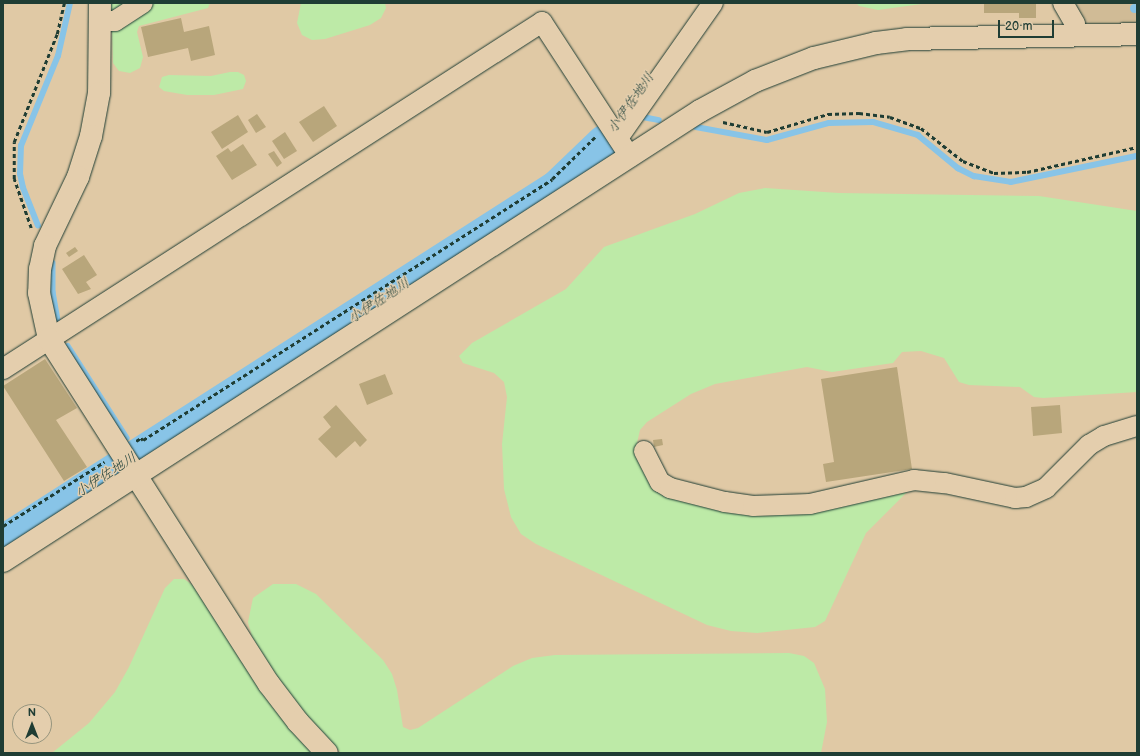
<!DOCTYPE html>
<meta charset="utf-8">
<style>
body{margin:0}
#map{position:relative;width:1140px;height:756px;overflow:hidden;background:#e0c9a5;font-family:"Balsamiq Sans","Klee One",sans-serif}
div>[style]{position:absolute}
.built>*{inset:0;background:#d0bb96}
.green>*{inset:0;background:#bdeaa7}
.water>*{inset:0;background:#88c4e7}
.round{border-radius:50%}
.stream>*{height:5.5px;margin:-2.75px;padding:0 2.75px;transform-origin:2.75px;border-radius:2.75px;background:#88c4e7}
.river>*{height:34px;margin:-17px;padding:0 17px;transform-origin:17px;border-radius:17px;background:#88c4e7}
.building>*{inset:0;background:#b8a67b}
.path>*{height:2.5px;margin-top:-1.25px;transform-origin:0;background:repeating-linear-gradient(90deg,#1f3d34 0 4px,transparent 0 7px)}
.roads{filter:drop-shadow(0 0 1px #1f3d34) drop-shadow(0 0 1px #1f3d34)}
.street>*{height:20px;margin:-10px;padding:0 10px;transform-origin:10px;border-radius:10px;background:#e4cead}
.secondary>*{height:22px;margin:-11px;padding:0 11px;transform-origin:11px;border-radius:11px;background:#e4cead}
span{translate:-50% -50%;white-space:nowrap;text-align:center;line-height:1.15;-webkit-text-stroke:3px #e4cead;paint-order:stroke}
.water-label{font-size:14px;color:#24443d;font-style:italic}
.frame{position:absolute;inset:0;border:4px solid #1f3d34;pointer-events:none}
.north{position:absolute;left:12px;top:704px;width:40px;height:40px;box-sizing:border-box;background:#e4cead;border:1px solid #95947d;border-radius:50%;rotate:0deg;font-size:11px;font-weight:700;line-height:16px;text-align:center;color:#1f3d34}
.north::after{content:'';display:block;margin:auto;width:14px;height:18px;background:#1f3d34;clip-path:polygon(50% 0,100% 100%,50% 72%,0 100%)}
.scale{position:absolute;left:998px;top:20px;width:56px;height:18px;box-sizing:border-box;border:2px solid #1f3d34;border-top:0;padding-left:5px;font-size:12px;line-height:14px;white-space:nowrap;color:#1f3d34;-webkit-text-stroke:3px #e4cead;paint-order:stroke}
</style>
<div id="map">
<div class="built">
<i style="clip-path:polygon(1069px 3px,1137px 3px,1137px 24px,1086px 26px)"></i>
</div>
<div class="green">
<i style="clip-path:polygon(111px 3px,210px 3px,208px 8px,139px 26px,137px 32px,143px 57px,140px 68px,130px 73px,119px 71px,113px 63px)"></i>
<i style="clip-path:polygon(301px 3px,385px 3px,386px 8px,381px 18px,370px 25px,325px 39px,312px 40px,302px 35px,297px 23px)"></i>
<i style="clip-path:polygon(856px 3px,929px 3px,878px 10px,859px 6px)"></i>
<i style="clip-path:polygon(230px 72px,238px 72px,244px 75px,246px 81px,243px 89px,214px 95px,187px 95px,164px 91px,159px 87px,162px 77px,169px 75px,211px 76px)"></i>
<i style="clip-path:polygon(765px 188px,839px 193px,1039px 196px,1137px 211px,1137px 392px,1043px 398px,1034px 397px,1020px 387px,969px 385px,959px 382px,944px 358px,921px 351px,902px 352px,893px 363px,832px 372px,807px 367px,715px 384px,691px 394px,647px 422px,640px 430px,637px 443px,637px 454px,696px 503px,907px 492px,866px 533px,825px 621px,815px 627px,757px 633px,731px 631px,707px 625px,536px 544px,521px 534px,511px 517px,504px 489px,502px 444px,507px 397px,504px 382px,494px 373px,463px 363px,459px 356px,472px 343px,566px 289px,604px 247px,695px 214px,739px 193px)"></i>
<i style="clip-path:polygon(174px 579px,184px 579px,194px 586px,261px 690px,314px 753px,52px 753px,89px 723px,115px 692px,129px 667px,165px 588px)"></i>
<i style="clip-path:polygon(273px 584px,296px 584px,316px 594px,383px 660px,392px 674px,397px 690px,403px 727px,410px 730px,418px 728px,513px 666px,532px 658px,555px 655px,789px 653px,804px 656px,814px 663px,825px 689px,827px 722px,821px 753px,341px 753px,290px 697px,254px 644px,248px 622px,253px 598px)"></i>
</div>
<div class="water">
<i class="round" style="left:1129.5px;top:3.5px;width:9px;height:9px"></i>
</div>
<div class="stream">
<i style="left:643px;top:117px;width:16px;rotate:11deg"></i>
<i style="left:696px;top:127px;width:72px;rotate:10.4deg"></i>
<i style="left:767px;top:140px;width:64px;rotate:-15.3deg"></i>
<i style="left:829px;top:123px;width:44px;rotate:-1.3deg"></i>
<i style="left:873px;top:122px;width:47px;rotate:16.1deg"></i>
<i style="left:918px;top:135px;width:52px;rotate:39.5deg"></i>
<i style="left:958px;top:168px;width:18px;rotate:27deg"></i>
<i style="left:974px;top:176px;width:37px;rotate:9deg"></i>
<i style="left:1011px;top:182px;width:129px;rotate:-11.7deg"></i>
<i style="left:604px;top:142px;width:10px;rotate:-53deg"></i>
<i style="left:38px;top:226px;width:41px;rotate:-111.5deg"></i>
<i style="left:23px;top:188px;width:14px;rotate:-102deg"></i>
<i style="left:20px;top:174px;width:28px;rotate:-88deg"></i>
<i style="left:21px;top:146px;width:97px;rotate:-67.7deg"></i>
<i style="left:58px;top:56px;width:54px;rotate:-77.2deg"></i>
<i style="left:53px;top:263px;width:29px;rotate:90deg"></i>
<i style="left:53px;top:292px;width:28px;rotate:80deg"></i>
<i style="left:68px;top:346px;width:109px;rotate:57.3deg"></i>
<i style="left:134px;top:449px;width:7px;rotate:56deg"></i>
</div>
<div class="river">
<i style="left:3px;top:542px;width:658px;rotate:-32.65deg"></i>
<i style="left:557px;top:187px;width:65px;rotate:-43.8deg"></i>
</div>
<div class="building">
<i style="clip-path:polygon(984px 3px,1036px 3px,1036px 18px,1019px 18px,1019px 13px,984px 13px)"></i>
<i style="clip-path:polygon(181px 18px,184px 32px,209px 26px,215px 55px,191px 61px,188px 48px,148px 57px,141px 27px)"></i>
<i style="clip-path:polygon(324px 106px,337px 126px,313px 142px,299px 122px)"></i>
<i style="clip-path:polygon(257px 114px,266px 127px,256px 133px,248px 120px)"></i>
<i style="clip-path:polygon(238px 115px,248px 132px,222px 149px,211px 132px)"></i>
<i style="clip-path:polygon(285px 132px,297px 151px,284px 159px,272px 141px)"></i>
<i style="clip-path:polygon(243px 144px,257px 165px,232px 180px,216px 156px,228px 148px,231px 152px)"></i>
<i style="clip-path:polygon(274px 151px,282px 163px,277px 167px,268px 154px)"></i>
<i style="clip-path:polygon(75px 247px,78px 251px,69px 257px,66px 253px)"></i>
<i style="clip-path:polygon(84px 255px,97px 275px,86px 282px,91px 289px,78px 294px,62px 269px)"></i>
<i style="clip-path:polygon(45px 359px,77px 408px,56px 420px,87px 467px,64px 481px,3px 386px)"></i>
<i style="clip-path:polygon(897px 367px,912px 469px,826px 482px,823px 464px,834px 462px,821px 379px)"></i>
<i style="clip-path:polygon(385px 374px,393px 394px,367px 405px,359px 384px)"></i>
<i style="clip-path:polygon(336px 405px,367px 440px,360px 447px,355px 441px,336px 458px,318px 439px,331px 427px,323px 417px)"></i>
<i style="clip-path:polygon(1060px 405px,1062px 433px,1033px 436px,1031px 407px)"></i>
<i style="clip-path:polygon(662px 439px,663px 445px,654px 447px,653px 440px)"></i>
</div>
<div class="path">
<i style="left:723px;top:122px;width:45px;rotate:12.8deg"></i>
<i style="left:767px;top:132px;width:64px;rotate:-16.4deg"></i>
<i style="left:828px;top:114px;width:31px;rotate:-2deg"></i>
<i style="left:859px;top:113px;width:31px;rotate:7deg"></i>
<i style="left:890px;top:117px;width:33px;rotate:20deg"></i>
<i style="left:921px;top:128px;width:53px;rotate:38.2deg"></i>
<i style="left:963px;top:161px;width:33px;rotate:21deg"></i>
<i style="left:994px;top:173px;width:33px;rotate:-2deg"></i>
<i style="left:1027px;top:172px;width:113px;rotate:-12.8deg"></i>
<i style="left:31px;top:228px;width:52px;rotate:-109.1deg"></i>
<i style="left:14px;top:179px;width:37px;rotate:-90deg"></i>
<i style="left:14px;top:142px;width:116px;rotate:-68.3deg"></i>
<i style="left:57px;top:34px;width:32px;rotate:-77deg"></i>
<i style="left:136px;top:441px;width:6px;rotate:-31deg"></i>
<i style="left:141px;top:438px;width:3px;rotate:45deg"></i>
<i style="left:143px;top:440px;width:485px;rotate:-32.5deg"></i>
<i style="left:552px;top:179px;width:60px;rotate:-44.3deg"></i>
<i style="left:3px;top:526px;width:120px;rotate:-32.4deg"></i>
</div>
<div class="roads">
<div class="street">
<i style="left:1063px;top:3px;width:24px;rotate:60deg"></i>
<i style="left:1075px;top:24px;width:12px;rotate:90deg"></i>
<i style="left:100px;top:21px;width:15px"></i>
<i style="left:115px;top:21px;width:33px;rotate:-33deg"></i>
<i style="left:618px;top:138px;width:165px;rotate:-54.9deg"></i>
<i style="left:3px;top:369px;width:641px;rotate:-32.77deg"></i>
<i style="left:542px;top:22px;width:161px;rotate:56.9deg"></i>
<i style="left:644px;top:451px;width:35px;rotate:63deg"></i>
<i style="left:660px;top:482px;width:12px;rotate:31deg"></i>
<i style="left:670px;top:488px;width:57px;rotate:14.3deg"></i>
<i style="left:725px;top:502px;width:28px;rotate:8deg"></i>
<i style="left:753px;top:506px;width:57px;rotate:-2deg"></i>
<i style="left:810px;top:504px;width:107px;rotate:-13deg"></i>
<i style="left:914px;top:480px;width:31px;rotate:6deg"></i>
<i style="left:945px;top:483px;width:72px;rotate:12.1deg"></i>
<i style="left:1015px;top:498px;width:11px;rotate:-5deg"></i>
<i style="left:1026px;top:497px;width:22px;rotate:-24deg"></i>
<i style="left:1046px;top:488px;width:61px;rotate:-45deg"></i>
<i style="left:1089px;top:445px;width:17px;rotate:-31deg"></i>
<i style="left:1104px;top:436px;width:34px;rotate:-17deg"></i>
</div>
<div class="secondary">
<i style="left:100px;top:3px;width:90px;rotate:90.6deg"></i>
<i style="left:99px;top:93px;width:44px;rotate:100.5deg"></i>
<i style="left:91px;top:136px;width:43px;rotate:107.6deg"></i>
<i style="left:78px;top:177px;width:76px;rotate:115.6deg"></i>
<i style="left:45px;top:246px;width:24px;rotate:102deg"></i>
<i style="left:40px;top:269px;width:24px;rotate:92deg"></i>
<i style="left:39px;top:293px;width:47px;rotate:77.7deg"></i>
<i style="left:49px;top:339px;width:409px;rotate:57.5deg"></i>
<i style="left:269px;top:684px;width:48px;rotate:52.7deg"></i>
<i style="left:298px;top:722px;width:42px;rotate:46.9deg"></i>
<i style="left:3px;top:561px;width:830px;rotate:-32.85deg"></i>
<i style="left:700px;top:111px;width:63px;rotate:-28.6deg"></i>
<i style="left:755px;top:81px;width:63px;rotate:-21.3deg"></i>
<i style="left:814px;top:58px;width:64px;rotate:-13.6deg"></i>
<i style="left:876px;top:43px;width:31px;rotate:-7deg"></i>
<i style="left:907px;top:39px;width:230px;rotate:-1.2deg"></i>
</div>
</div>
<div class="water-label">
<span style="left:631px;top:103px;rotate:-55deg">小伊佐地川</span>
<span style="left:379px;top:301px;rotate:-33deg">小伊佐地川</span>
<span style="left:106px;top:475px;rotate:-33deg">小伊佐地川</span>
</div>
<div class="frame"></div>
<div class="north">N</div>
<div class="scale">20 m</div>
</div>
